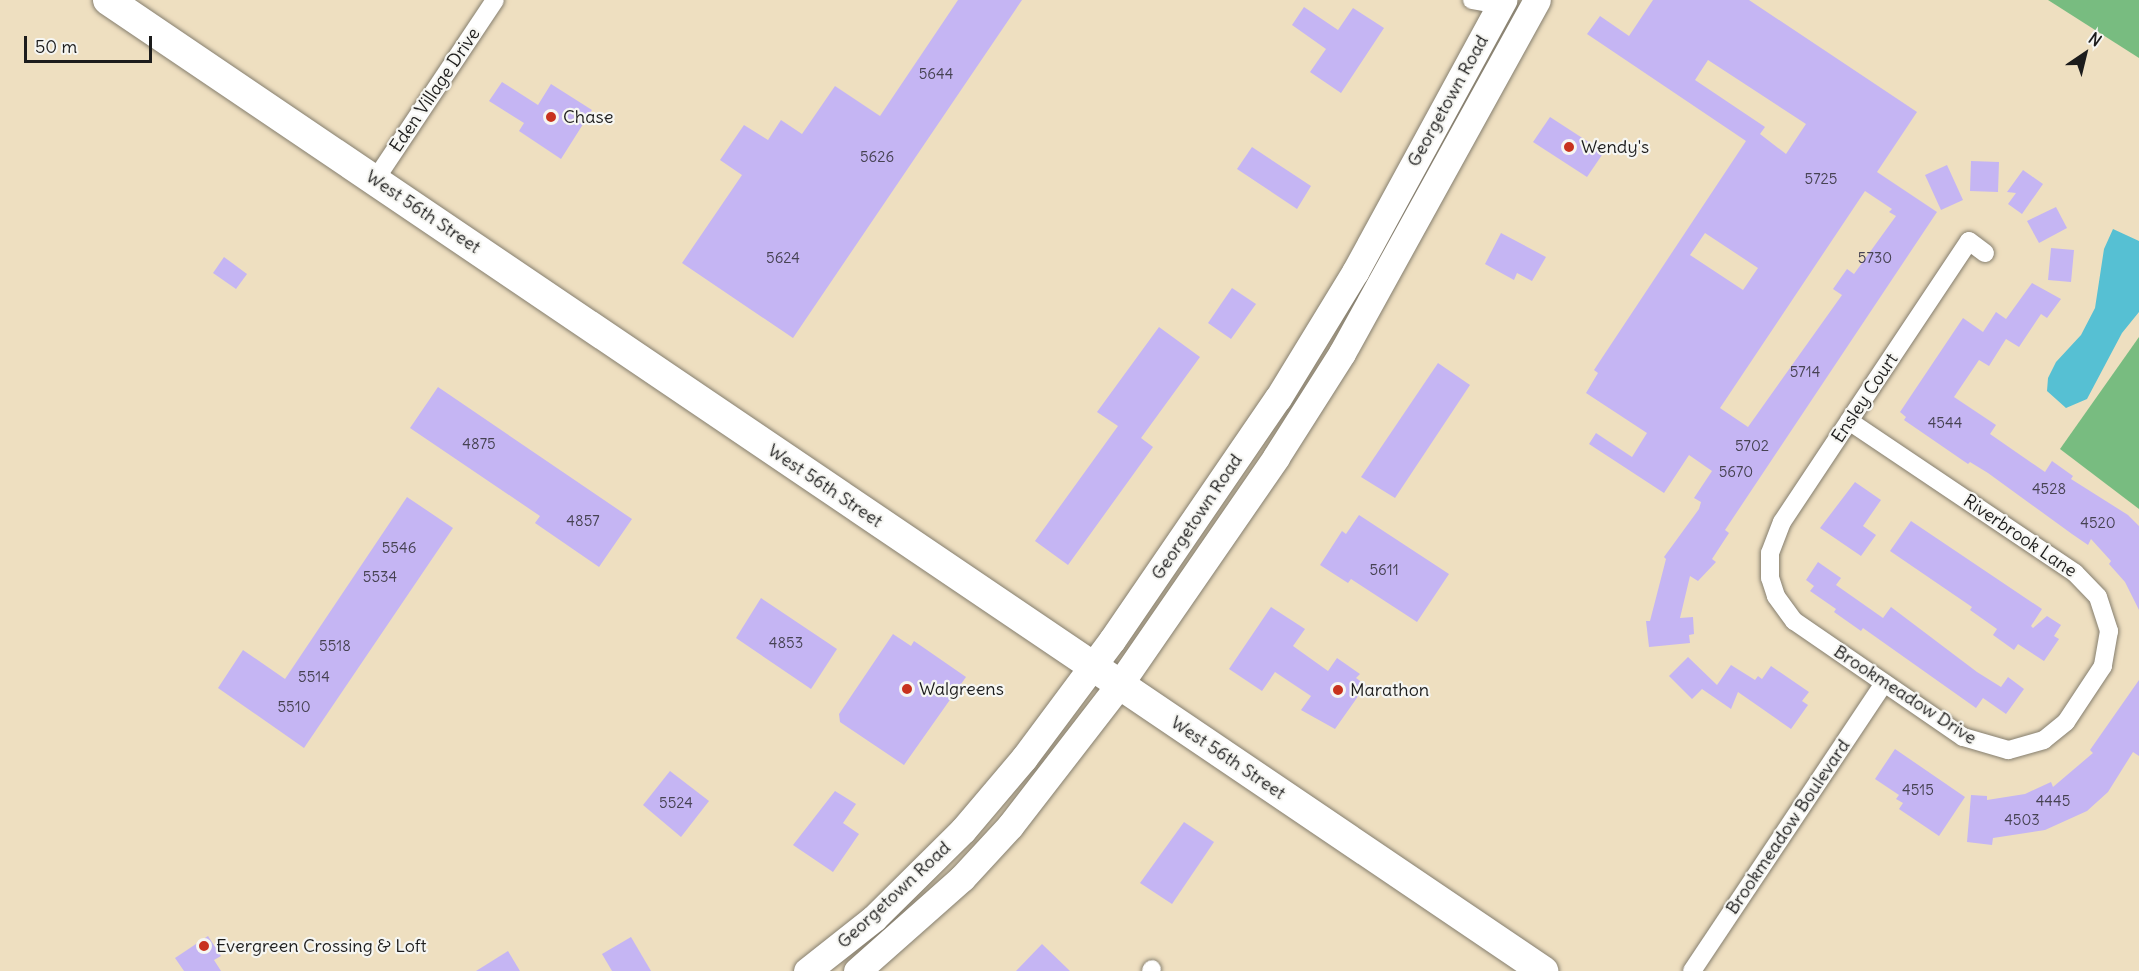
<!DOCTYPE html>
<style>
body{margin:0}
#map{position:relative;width:2139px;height:971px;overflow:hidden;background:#eedfc0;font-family:Delius,sans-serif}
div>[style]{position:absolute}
.forest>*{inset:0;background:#78bc80}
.water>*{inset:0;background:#56c0d3}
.building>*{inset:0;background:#c5b5f3}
.roads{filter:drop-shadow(0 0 2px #857e6e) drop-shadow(0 0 2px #857e6e)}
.minor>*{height:18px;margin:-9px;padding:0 9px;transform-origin:9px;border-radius:9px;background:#fff}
.secondary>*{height:27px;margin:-13.5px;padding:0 13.5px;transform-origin:13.5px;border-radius:13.5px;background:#fff}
.primary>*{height:30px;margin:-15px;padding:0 15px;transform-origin:15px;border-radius:15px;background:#fff}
.dots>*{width:16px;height:16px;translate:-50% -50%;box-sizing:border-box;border:3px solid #f6f6f2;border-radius:50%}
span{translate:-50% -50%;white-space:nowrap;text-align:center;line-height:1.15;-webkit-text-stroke:4.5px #f6f6f2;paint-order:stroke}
.number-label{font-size:15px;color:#464252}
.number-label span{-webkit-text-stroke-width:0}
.street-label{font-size:18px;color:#1c1c1c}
.poi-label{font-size:18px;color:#1c1c1c}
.left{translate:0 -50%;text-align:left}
.north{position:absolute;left:2055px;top:24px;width:60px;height:60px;-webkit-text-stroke:4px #f6f6f2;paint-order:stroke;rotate:35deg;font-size:16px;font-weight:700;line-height:24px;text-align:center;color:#1c1c1c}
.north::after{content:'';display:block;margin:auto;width:21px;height:27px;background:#1c1c1c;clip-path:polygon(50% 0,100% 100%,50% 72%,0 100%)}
.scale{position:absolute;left:24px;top:36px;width:128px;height:27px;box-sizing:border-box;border:3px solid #1c1c1c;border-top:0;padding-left:8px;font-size:18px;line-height:21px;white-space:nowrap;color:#1c1c1c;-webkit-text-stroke:4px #f6f6f2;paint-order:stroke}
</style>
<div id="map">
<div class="forest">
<i style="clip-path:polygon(2048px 0,2139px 0,2139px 58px)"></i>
<i style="clip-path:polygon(2139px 337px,2139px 509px,2060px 449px)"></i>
</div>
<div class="water">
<i style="clip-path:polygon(2113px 229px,2139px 241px,2139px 312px,2122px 333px,2087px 399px,2066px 408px,2047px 391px,2048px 378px,2056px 362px,2081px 335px,2095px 308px,2104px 249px)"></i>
</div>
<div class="building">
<i style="clip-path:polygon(958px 0,1022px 0,793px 338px,682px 263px,742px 175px,720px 160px,744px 125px,768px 140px,781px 120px,802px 134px,835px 86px,880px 116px)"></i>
<i style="clip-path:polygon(evenodd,1653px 0,1749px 0,1917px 112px,1877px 172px,1937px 212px,1725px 530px,1729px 533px,1712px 559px,1716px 562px,1698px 581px,1690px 576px,1680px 618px,1693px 617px,1694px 634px,1689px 635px,1690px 643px,1649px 647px,1646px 621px,1650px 621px,1666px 559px,1664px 557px,1699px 509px,1701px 502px,1694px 498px,1712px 471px,1689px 455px,1664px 493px,1589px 444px,1596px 433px,1632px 457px,1647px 433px,1586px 393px,1598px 373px,1594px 370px,1746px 141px,1587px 34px,1600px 16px,1629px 36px,1653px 0,1708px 60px,1806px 124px,1786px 154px,1760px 134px,1765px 127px,1695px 80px,1708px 60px,1653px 0,1865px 191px,1892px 209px,1889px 212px,1896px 216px,1854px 274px,1847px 269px,1833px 289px,1842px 295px,1748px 427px,1720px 408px,1865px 191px,1653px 0,1705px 233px,1758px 268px,1743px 290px,1690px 255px,1705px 233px)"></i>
<i style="clip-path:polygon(1304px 7px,1338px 30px,1353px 8px,1384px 28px,1341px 93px,1310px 72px,1326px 49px,1292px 25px)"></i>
<i style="clip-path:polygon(502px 82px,538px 105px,551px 84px,592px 110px,561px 159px,519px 131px,524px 123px,489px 101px)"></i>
<i style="clip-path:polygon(1550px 117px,1604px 152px,1587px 177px,1533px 142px)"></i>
<i style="clip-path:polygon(1252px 147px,1311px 186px,1297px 209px,1237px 169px)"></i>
<i style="clip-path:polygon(1971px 161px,1999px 162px,1998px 192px,1970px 191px)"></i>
<i style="clip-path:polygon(1947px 165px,1963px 200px,1941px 210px,1925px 175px)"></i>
<i style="clip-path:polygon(2023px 170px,2043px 184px,2022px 214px,2008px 204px,2016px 193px,2007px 192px)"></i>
<i style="clip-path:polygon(2056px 207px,2067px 228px,2039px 243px,2027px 221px)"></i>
<i style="clip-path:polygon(1501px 233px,1546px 257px,1532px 281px,1517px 273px,1514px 280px,1485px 264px)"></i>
<i style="clip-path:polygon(2051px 248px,2074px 250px,2071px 282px,2048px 280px)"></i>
<i style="clip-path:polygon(224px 257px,247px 274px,236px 289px,213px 273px)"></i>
<i style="clip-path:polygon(2032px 283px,2061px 299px,2047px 318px,2041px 314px,2019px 347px,2006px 339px,1989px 366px,1979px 360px,1954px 397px,1996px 425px,1990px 434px,2045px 472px,2052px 461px,2073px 476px,2071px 479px,2128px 515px,2139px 526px,2139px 610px,2125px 582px,2109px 564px,2111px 561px,2091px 539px,2088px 545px,2072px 534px,1988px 473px,1970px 462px,1968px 464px,1904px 420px,1906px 417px,1900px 412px,1963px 318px,1983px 332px,1996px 312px,2006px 319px)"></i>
<i style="clip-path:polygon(1232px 288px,1256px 304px,1231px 339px,1208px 323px)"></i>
<i style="clip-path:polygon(1159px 327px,1200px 357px,1141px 438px,1153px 447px,1068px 565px,1035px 541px,1118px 426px,1097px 412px)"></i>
<i style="clip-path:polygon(1438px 363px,1470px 385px,1395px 498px,1361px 477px)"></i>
<i style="clip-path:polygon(438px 387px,632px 519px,599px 567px,535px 523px,540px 516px,410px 428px)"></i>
<i style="clip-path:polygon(1855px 482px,1881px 500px,1863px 526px,1876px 535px,1861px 556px,1820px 528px)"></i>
<i style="clip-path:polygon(407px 497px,453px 528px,304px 748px,218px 688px,243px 650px,285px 679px)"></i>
<i style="clip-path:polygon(1359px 515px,1449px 574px,1417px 622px,1351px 579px,1348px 583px,1320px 565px,1342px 531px,1346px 534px)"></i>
<i style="clip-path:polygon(1911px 521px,2042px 609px,2031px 626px,2033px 628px,2047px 616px,2061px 625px,2054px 636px,2059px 639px,2044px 661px,2018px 644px,2014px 650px,1993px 635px,1997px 629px,1970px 610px,1972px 607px,1890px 551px)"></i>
<i style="clip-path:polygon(1818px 562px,1841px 578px,1836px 585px,1883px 618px,1891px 607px,1977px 672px,2001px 687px,2008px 677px,2024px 689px,2006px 714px,1983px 698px,1976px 708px,1863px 628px,1861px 631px,1834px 612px,1836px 609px,1810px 591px,1814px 586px,1806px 580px)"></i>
<i style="clip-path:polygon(761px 598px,837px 649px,811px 689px,736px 638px)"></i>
<i style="clip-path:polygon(1271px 607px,1305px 629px,1293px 646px,1328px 671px,1337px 658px,1360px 674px,1356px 678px,1366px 685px,1335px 729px,1301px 710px,1311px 696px,1275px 672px,1262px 691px,1229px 669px)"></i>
<i style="clip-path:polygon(893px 634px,911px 646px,914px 641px,966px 677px,904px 765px,840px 722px,839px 714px)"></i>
<i style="clip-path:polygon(1688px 657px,1717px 685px,1731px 665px,1755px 680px,1758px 676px,1762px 679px,1771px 666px,1809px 692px,1802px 701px,1808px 705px,1791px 729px,1738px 692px,1731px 709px,1702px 689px,1692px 699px,1669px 676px)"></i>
<i style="clip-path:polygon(2139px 680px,2139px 756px,2133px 752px,2108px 792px,2087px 811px,2045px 830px,1993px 838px,1992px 845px,1967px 842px,1971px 795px,1987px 796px,1987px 800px,2025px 794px,2051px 782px,2053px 787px,2093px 753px,2090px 750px)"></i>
<i style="clip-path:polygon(1895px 749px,1965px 797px,1939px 836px,1899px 809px,1903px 803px,1896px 799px,1899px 795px,1875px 779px)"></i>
<i style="clip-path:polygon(670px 771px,709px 801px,681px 837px,643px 805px)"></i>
<i style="clip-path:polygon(835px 791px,856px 804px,843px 823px,859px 834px,833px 872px,793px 845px)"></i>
<i style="clip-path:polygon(1184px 822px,1214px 842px,1172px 904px,1140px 883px)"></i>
<i style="clip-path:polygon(208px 936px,221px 956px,214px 960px,221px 971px,184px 971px,175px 958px)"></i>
<i style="clip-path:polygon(631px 937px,651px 971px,612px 971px,602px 954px)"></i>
<i style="clip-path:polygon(1042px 944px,1070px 971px,1016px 971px)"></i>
<i style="clip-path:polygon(508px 951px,520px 971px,476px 971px)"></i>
</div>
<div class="roads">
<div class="minor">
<i style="left:1472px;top:0;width:29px;rotate:10deg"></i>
<i style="left:375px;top:180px;width:216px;rotate:-56.3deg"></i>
<i style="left:1849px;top:421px;width:272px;rotate:33.9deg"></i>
<i style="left:2075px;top:573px;width:33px;rotate:46deg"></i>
<i style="left:2098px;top:597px;width:36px;rotate:72deg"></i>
<i style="left:2109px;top:631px;width:36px;rotate:100deg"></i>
<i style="left:2103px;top:666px;width:67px;rotate:123.5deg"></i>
<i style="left:2066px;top:722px;width:28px;rotate:141deg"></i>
<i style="left:2044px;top:740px;width:37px;rotate:164deg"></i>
<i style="left:2008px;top:750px;width:47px;rotate:-163.9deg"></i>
<i style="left:1963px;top:737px;width:205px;rotate:-145.5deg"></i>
<i style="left:1794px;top:621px;width:31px;rotate:-126deg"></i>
<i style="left:1776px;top:596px;width:19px;rotate:-108deg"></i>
<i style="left:1770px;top:578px;width:25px;rotate:-90deg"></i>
<i style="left:1770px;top:553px;width:33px;rotate:-69deg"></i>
<i style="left:1782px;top:522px;width:121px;rotate:-56.4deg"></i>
<i style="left:1849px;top:421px;width:216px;rotate:-56.3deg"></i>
<i style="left:1969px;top:241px;width:20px;rotate:37deg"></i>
<i style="left:1151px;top:971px;width:2px;rotate:-63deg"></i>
<i style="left:1692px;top:971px;width:346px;rotate:-56.3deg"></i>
</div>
<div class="secondary">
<i style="left:807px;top:971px;width:85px;rotate:-38.3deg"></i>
<i style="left:874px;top:918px;width:125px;rotate:-44.7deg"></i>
<i style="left:963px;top:830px;width:94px;rotate:-49.7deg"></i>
<i style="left:1024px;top:758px;width:147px;rotate:-53.3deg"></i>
<i style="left:1112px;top:640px;width:293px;rotate:-55.6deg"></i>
<i style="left:1278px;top:398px;width:148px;rotate:-58.6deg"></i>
<i style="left:1355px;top:272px;width:310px;rotate:-61.4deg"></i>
<i style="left:857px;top:971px;width:140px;rotate:-41.5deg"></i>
<i style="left:962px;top:878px;width:71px;rotate:-47.3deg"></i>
<i style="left:1010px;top:826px;width:178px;rotate:-52.3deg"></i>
<i style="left:1119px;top:685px;width:277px;rotate:-55.4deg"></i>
<i style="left:1276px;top:457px;width:123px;rotate:-57.6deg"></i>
<i style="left:1342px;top:353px;width:403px;rotate:-61.1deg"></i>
</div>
<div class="primary">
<i style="left:108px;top:0;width:1733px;rotate:34.08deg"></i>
</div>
</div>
<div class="dots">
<i style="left:551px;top:117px;background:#c8321e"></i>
<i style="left:1569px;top:147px;background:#c8321e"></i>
<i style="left:907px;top:689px;background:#c8321e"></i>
<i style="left:1338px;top:690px;background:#c8321e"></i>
<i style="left:204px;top:946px;background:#c8321e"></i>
</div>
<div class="number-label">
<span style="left:936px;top:74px">5644</span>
<span style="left:877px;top:157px">5626</span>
<span style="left:1821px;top:179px">5725</span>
<span style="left:783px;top:258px">5624</span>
<span style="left:1875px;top:258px">5730</span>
<span style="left:1805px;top:372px">5714</span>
<span style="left:1945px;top:423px">4544</span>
<span style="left:479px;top:444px">4875</span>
<span style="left:1752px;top:446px">5702</span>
<span style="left:1736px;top:472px">5670</span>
<span style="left:2049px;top:489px">4528</span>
<span style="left:583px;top:521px">4857</span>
<span style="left:2098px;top:523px">4520</span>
<span style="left:399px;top:548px">5546</span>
<span style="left:1384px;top:570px">5611</span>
<span style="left:380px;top:577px">5534</span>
<span style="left:786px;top:643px">4853</span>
<span style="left:335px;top:646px">5518</span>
<span style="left:314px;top:677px">5514</span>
<span style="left:294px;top:707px">5510</span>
<span style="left:1918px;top:790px">4515</span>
<span style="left:2053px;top:801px">4445</span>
<span style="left:676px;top:803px">5524</span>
<span style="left:2022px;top:820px">4503</span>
</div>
<div class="street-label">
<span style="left:435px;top:90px;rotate:-56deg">Eden Village Drive</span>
<span style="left:1448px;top:101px;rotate:-61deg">Georgetown Road</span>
<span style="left:423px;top:212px;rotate:34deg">West 56th Street</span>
<span style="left:1865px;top:398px;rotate:-56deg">Ensley Court</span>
<span style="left:825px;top:486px;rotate:34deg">West 56th Street</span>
<span style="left:1197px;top:517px;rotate:-56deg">Georgetown Road</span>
<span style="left:2020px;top:536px;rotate:34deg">Riverbrook Lane</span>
<span style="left:1905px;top:695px;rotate:33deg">Brookmeadow Drive</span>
<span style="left:1228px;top:758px;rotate:34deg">West 56th Street</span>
<span style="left:1788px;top:827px;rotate:-56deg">Brookmeadow Boulevard</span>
<span style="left:894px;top:895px;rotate:-43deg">Georgetown Road</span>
</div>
<div class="poi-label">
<span class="left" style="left:563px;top:117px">Chase</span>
<span class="left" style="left:1581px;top:147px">Wendy's</span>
<span class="left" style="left:919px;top:689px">Walgreens</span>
<span class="left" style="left:1350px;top:690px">Marathon</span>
<span class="left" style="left:216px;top:946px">Evergreen Crossing &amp; Loft</span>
</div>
<div class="north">N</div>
<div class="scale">50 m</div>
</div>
